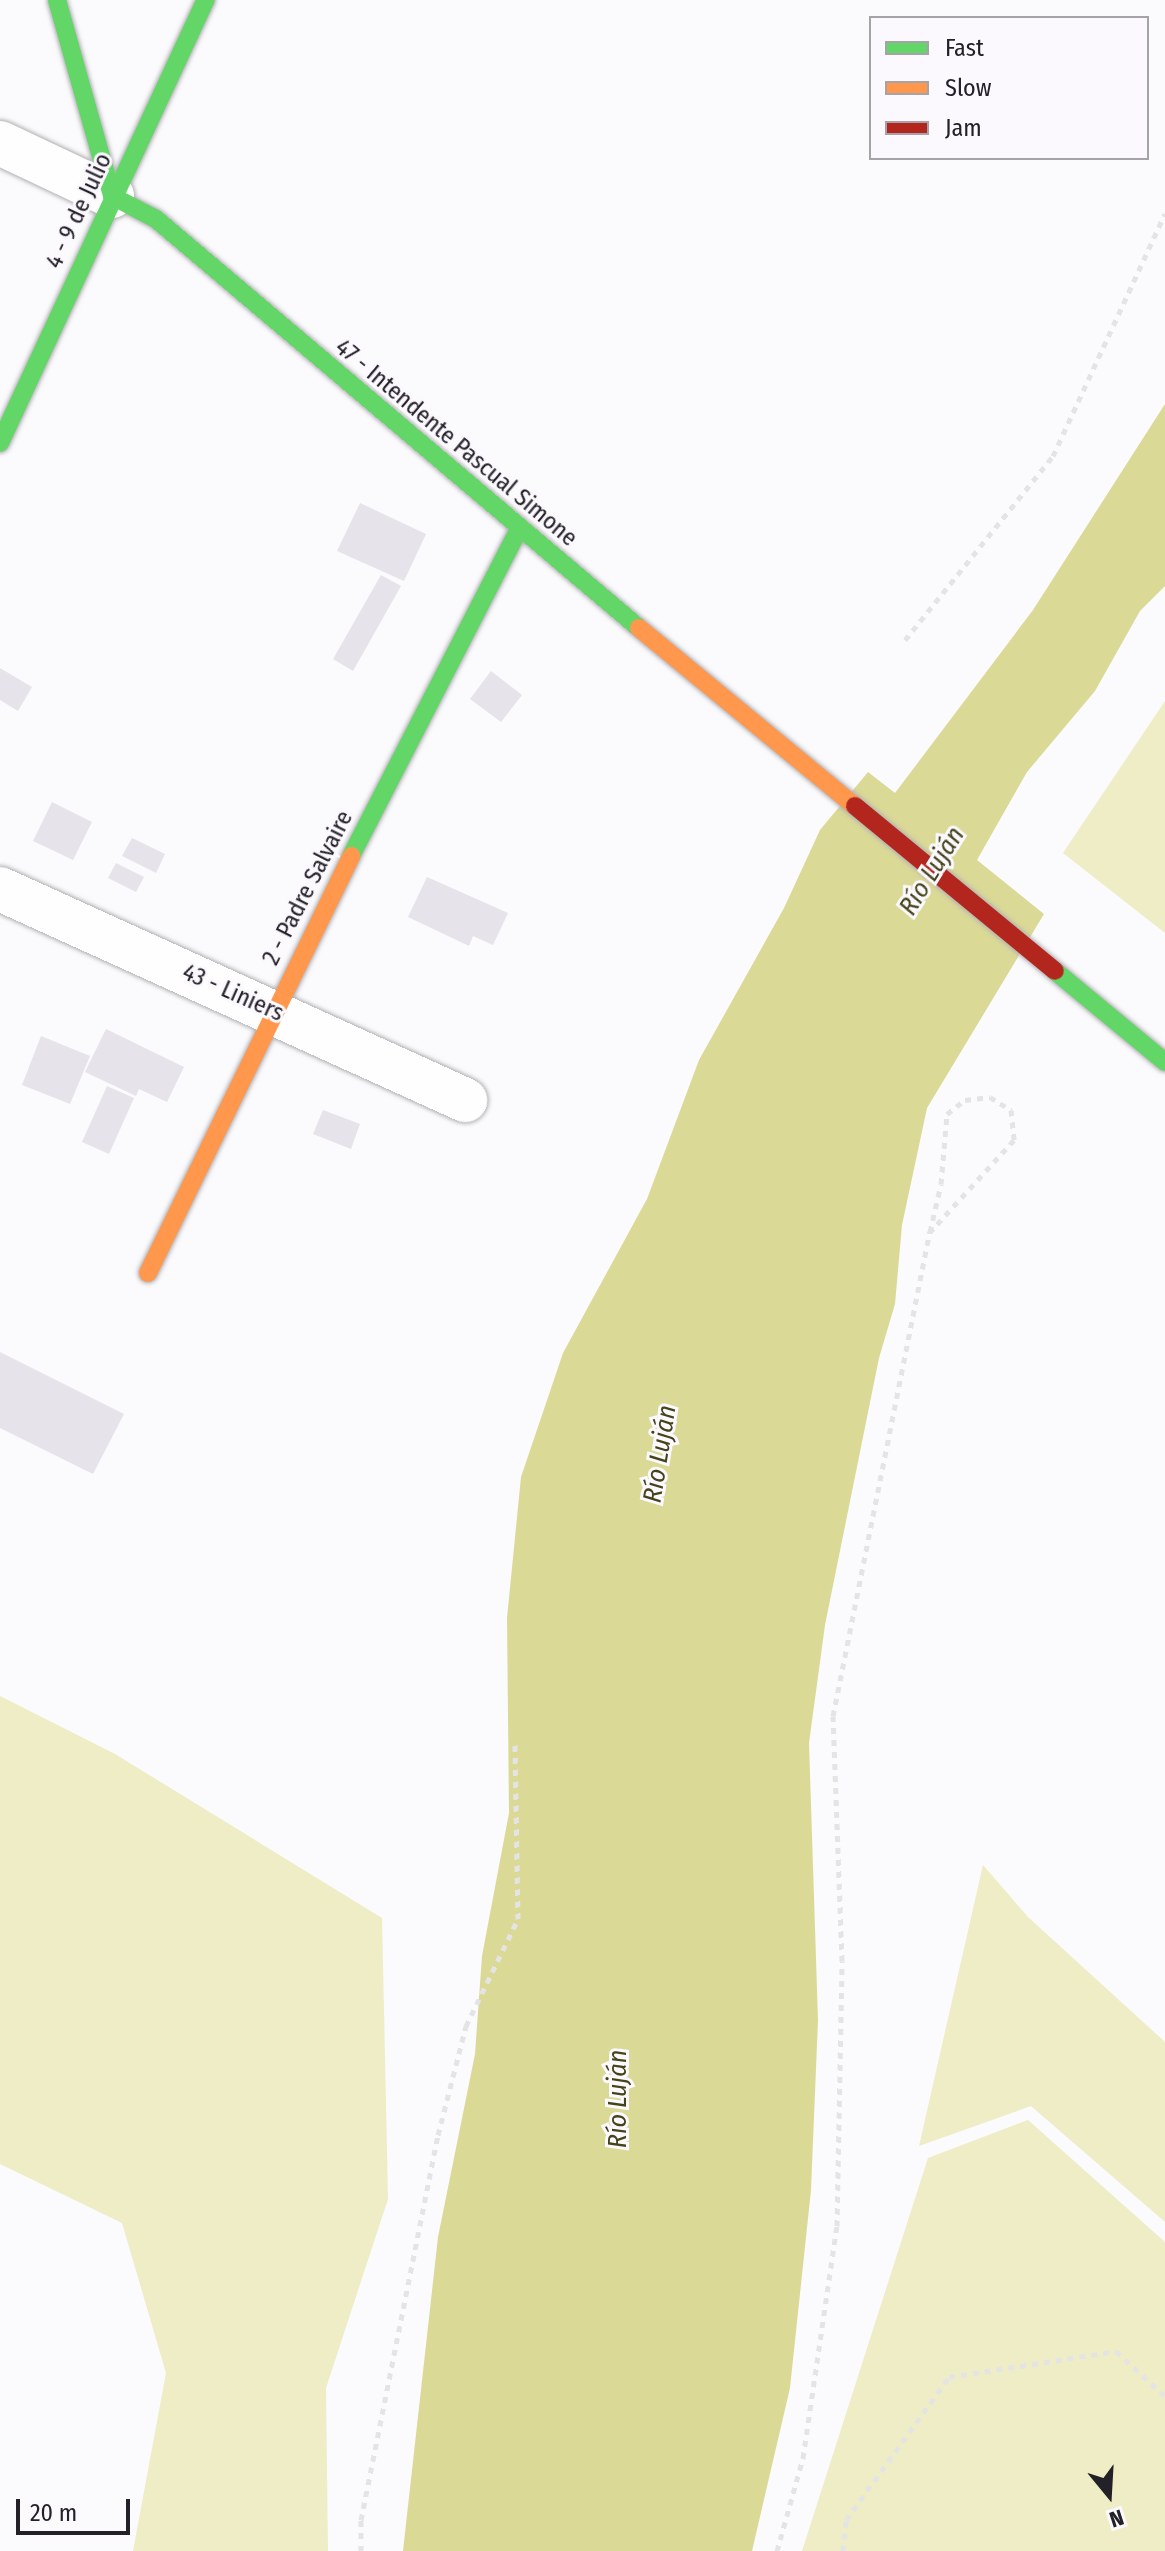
<!DOCTYPE html>
<meta charset="utf-8">
<style>
body{margin:0}
#map{position:relative;width:1165px;height:2551px;overflow:hidden;background:#fbfafc;font-family:"Fira Sans Condensed",sans-serif}
div>[style]{position:absolute}
.green>*{inset:0;background:#eeedc5}
.water>*{inset:0;background:#dbd996}
.building>*{inset:0;background:#e6e3ea}
.path>*{height:5px;margin-top:-2.5px;transform-origin:0;background:repeating-linear-gradient(90deg,#e4e4e4 0 6px,transparent 0 12px)}
.roads{filter:drop-shadow(0 0 2px #b1b0b4) drop-shadow(0 0 2px #b1b0b4)}
.street>*{height:44px;margin:-22px;padding:0 22px;transform-origin:22px;border-radius:22px;background:#fefeff}
.fast>*{height:18px;margin:-9px;padding:0 9px;transform-origin:9px;border-radius:9px;background:#63d668}
.slow>*{height:18px;margin:-9px;padding:0 9px;transform-origin:9px;border-radius:9px;background:#ff974d}
.jam>*{height:18px;margin:-9px;padding:0 9px;transform-origin:9px;border-radius:9px;background:#b3261e}
span{translate:-50% -50%;white-space:nowrap;text-align:center;line-height:1.15;-webkit-text-stroke:6px #fbf9fd;paint-order:stroke}
.street-label{font-size:24px;color:#232028}
.water-label{font-size:26px;color:#44431a;font-style:italic}
.legend{position:absolute;left:869px;top:16px;width:280px;height:144px;box-sizing:border-box;background:#fbf9fd;border:2px solid #a5a2a8;margin:0;padding:10px 14px;list-style:none;font-size:24px;color:#232028}
.legend li{display:flex;align-items:center;gap:16px;height:40px}
.legend b{width:40px;border:2px solid #a5a2a8}
.north{position:absolute;left:1069px;top:2455px;width:80px;height:80px;-webkit-text-stroke:6px #fbf9fd;paint-order:stroke;rotate:162deg;font-size:22px;font-weight:700;line-height:32px;text-align:center;color:#232028}
.north::after{content:'';display:block;margin:auto;width:28px;height:36px;background:#232028;clip-path:polygon(50% 0,100% 100%,50% 72%,0 100%)}
.scale{position:absolute;left:16px;top:2499px;width:114px;height:36px;box-sizing:border-box;border:4px solid #232028;border-top:0;padding-left:10px;font-size:24px;line-height:28px;white-space:nowrap;color:#232028;-webkit-text-stroke:6px #fbf9fd;paint-order:stroke}
</style>
<div id="map">
<div class="green">
<i style="clip-path:polygon(1165px 701px,1165px 933px,1063px 853px)"></i>
<i style="clip-path:polygon(0 1696px,115px 1754px,382px 1918px,388px 2199px,326px 2388px,328px 2551px,133px 2551px,166px 2373px,122px 2223px,0 2164px)"></i>
<i style="clip-path:polygon(983px 1865px,1028px 1917px,1165px 2042px,1165px 2222px,1031px 2106px,919px 2146px)"></i>
<i style="clip-path:polygon(1028px 2120px,1165px 2242px,1165px 2551px,802px 2551px,928px 2158px)"></i>
</div>
<div class="water">
<i style="clip-path:polygon(1165px 404px,1165px 586px,1140px 611px,1095px 691px,1027px 772px,977px 860px,1044px 914px,927px 1108px,902px 1225px,895px 1304px,879px 1358px,825px 1625px,809px 1743px,818px 2020px,811px 2190px,790px 2388px,752px 2551px,403px 2551px,438px 2237px,475px 2054px,482px 1956px,509px 1813px,507px 1618px,521px 1477px,563px 1353px,647px 1199px,699px 1060px,784px 908px,820px 830px,868px 772px,895px 793px,1033px 610px)"></i>
</div>
<div class="building">
<i style="clip-path:polygon(360px 503px,426px 534px,404px 581px,337px 551px)"></i>
<i style="clip-path:polygon(381px 575px,401px 586px,353px 671px,333px 659px)"></i>
<i style="clip-path:polygon(0 668px,32px 687px,18px 711px,0 700px)"></i>
<i style="clip-path:polygon(491px 671px,522px 695px,501px 722px,470px 699px)"></i>
<i style="clip-path:polygon(52px 802px,92px 822px,73px 860px,33px 841px)"></i>
<i style="clip-path:polygon(132px 838px,165px 854px,156px 873px,122px 856px)"></i>
<i style="clip-path:polygon(116px 863px,144px 877px,136px 892px,108px 878px)"></i>
<i style="clip-path:polygon(427px 877px,508px 913px,493px 945px,473px 936px,469px 946px,408px 917px)"></i>
<i style="clip-path:polygon(106px 1029px,184px 1067px,167px 1102px,139px 1089px,136px 1096px,85px 1072px)"></i>
<i style="clip-path:polygon(41px 1036px,90px 1056px,70px 1104px,22px 1085px)"></i>
<i style="clip-path:polygon(107px 1086px,134px 1098px,109px 1154px,82px 1142px)"></i>
<i style="clip-path:polygon(323px 1110px,360px 1124px,351px 1149px,313px 1134px)"></i>
<i style="clip-path:polygon(0 1352px,124px 1414px,93px 1474px,0 1428px)"></i>
</div>
<div class="path">
<i style="left:905px;top:640px;width:236px;rotate:-51.2deg"></i>
<i style="left:1053px;top:456px;width:267px;rotate:-65.2deg"></i>
<i style="left:361px;top:2551px;width:31px;rotate:-90deg"></i>
<i style="left:361px;top:2520px;width:393px;rotate:-78.7deg"></i>
<i style="left:438px;top:2135px;width:113px;rotate:-75.6deg"></i>
<i style="left:466px;top:2026px;width:119px;rotate:-64.1deg"></i>
<i style="left:518px;top:1919px;width:177px;rotate:-91deg"></i>
<i style="left:777px;top:2551px;width:97px;rotate:-74.4deg"></i>
<i style="left:803px;top:2458px;width:234px;rotate:-81.7deg"></i>
<i style="left:837px;top:2226px;width:265px;rotate:-88.9deg"></i>
<i style="left:842px;top:1961px;width:245px;rotate:-92.1deg"></i>
<i style="left:833px;top:1716px;width:494px;rotate:-78.7deg"></i>
<i style="left:930px;top:1232px;width:49px;rotate:-77.1deg"></i>
<i style="left:941px;top:1184px;width:70px;rotate:-85.1deg"></i>
<i style="left:947px;top:1114px;width:23px;rotate:-38deg"></i>
<i style="left:965px;top:1100px;width:25px;rotate:-7deg"></i>
<i style="left:990px;top:1097px;width:25px;rotate:32deg"></i>
<i style="left:1011px;top:1110px;width:30px;rotate:84deg"></i>
<i style="left:1014px;top:1140px;width:125px;rotate:132.4deg"></i>
<i style="left:843px;top:2551px;width:31px;rotate:-84deg"></i>
<i style="left:846px;top:2520px;width:176px;rotate:-54.2deg"></i>
<i style="left:949px;top:2377px;width:169px;rotate:-8.8deg"></i>
<i style="left:1116px;top:2351px;width:67px;rotate:42.6deg"></i>
</div>
<div class="roads">
<div class="street">
<i style="left:0;top:143px;width:124px;rotate:25.3deg"></i>
<i style="left:0;top:889px;width:511px;rotate:24.41deg"></i>
</div>
<div class="fast">
<i style="left:57px;top:0;width:204px;rotate:74.3deg"></i>
<i style="left:112px;top:196px;width:50px;rotate:27.6deg"></i>
<i style="left:156px;top:219px;width:633px;rotate:40.26deg"></i>
<i style="left:0;top:443px;width:489px;rotate:-65.1deg"></i>
<i style="left:351px;top:856px;width:368px;rotate:-62.8deg"></i>
<i style="left:1055px;top:971px;width:143px;rotate:39.6deg"></i>
</div>
<div class="slow">
<i style="left:639px;top:628px;width:280px;rotate:39.5deg"></i>
<i style="left:148px;top:1273px;width:464px;rotate:-64deg"></i>
</div>
<div class="jam">
<i style="left:855px;top:806px;width:259px;rotate:39.5deg"></i>
</div>
</div>
<div class="street-label">
<span style="left:79px;top:211px;rotate:-65deg">4 - 9 de Julio</span>
<span style="left:456px;top:443px;rotate:40deg">47 - Intendente Pascual Simone</span>
<span style="left:308px;top:888px;rotate:-63deg">2 - Padre Salvaire</span>
<span style="left:233px;top:993px;rotate:24deg">43 - Liniers</span>
</div>
<div class="water-label">
<span style="left:932px;top:871px;rotate:-58deg">Río Luján</span>
<span style="left:660px;top:1454px;rotate:-81deg">Río Luján</span>
<span style="left:618px;top:2099px;rotate:-90deg">Río Luján</span>
</div>
<ul class="legend">
<li><b style="height:10px;background:#63d668"></b>Fast</li>
<li><b style="height:10px;background:#ff974d"></b>Slow</li>
<li><b style="height:10px;background:#b3261e"></b>Jam</li>
</ul>
<div class="north">N</div>
<div class="scale">20 m</div>
</div>
